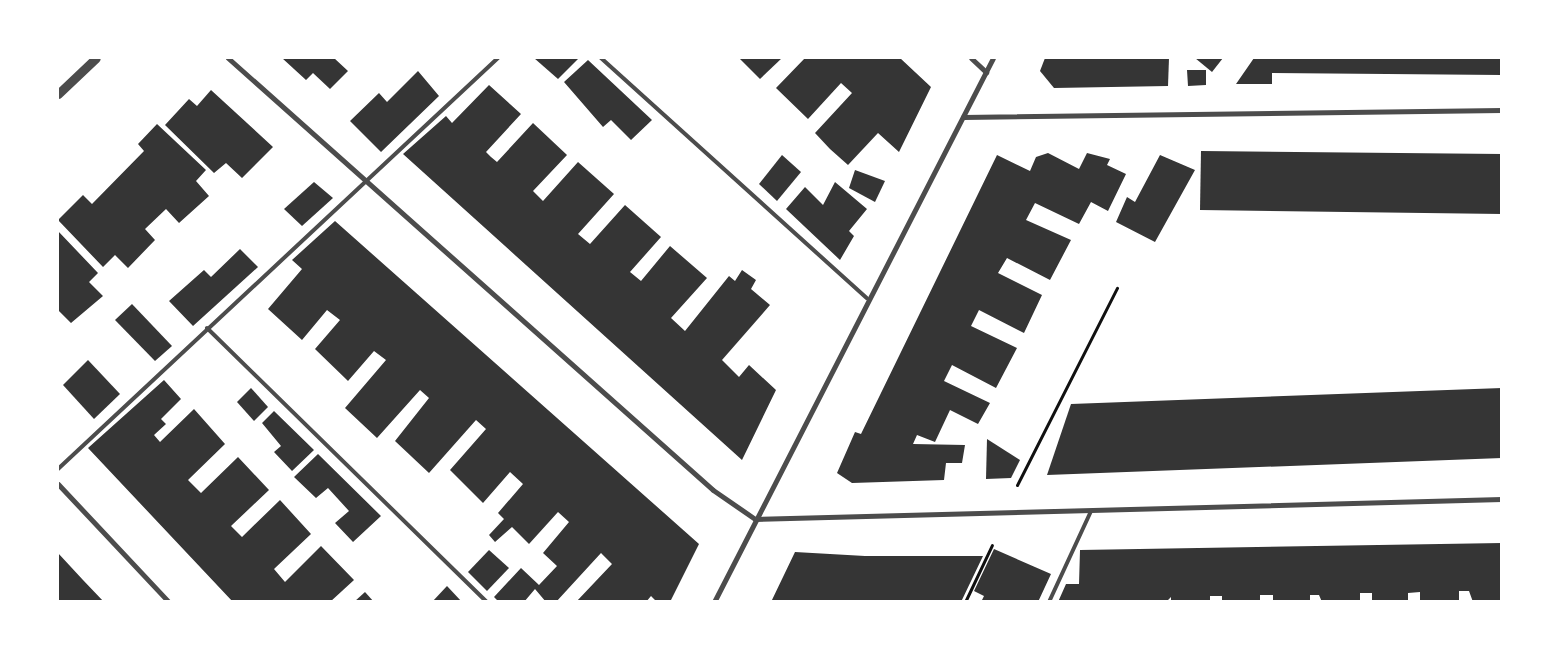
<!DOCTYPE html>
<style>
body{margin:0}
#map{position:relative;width:1559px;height:659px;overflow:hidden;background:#fff;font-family:"Fira Sans",sans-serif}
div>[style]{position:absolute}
.building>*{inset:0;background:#353535}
.path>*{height:3px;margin:-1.5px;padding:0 1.5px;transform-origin:1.5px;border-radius:1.5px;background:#111}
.service>*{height:4px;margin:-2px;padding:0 2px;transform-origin:2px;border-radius:2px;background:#4c4c4c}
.minor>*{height:5px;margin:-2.5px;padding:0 2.5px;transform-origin:2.5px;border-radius:2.5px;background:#4c4c4c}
.tertiary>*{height:9px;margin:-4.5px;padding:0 4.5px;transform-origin:4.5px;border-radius:4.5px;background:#4c4c4c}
span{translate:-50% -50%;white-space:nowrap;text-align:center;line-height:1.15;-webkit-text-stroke:4px #fff;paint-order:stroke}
.frame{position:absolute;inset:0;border:59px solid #fff;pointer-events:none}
</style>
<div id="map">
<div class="building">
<i style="clip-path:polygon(282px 58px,334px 58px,348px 71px,330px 89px,313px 73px,306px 80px)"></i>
<i style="clip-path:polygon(534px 58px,579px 58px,558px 79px)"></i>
<i style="clip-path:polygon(739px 58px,782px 58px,760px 79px)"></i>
<i style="clip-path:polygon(805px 58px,900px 58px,931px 87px,899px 152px,878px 133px,848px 165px,830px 149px,815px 133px,852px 93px,841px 83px,808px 119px,776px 88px)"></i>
<i style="clip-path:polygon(1045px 58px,1169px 58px,1168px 86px,1054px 88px,1040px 71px)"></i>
<i style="clip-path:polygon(1195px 58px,1223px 58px,1212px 72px)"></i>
<i style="clip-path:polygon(1254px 58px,1502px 58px,1502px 75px,1272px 73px,1272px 84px,1236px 84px)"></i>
<i style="clip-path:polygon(588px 60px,652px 120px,631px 140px,611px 120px,603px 127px,564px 82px)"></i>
<i style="clip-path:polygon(1187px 70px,1206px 70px,1206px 85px,1188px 86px)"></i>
<i style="clip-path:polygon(418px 71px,439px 96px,381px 152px,350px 121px,379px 93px,387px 102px)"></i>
<i style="clip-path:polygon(489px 85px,521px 114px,486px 152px,491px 157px,497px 162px,533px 123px,567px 155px,533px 191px,543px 201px,578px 162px,614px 194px,578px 234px,590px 244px,625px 205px,661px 237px,630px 272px,641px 281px,670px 246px,707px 278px,671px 318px,685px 331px,729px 276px,735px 281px,742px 270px,756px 280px,751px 289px,770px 305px,722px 360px,739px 377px,749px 365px,776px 390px,742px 460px,403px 154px,446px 116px,452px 123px)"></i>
<i style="clip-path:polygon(211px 90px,273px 147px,242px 178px,226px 163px,214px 173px,165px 125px,189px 99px,197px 106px)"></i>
<i style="clip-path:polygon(157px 124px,206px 170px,196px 181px,209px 196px,179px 223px,166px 209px,145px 229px,155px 240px,128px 268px,115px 255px,103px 267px,58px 220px,83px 195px,92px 204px,144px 151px,138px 144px)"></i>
<i style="clip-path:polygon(1201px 151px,1502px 154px,1502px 214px,1200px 210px)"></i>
<i style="clip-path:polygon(1048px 153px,1079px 169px,1087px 153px,1110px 159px,1107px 165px,1126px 174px,1108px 211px,1091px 202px,1079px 224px,1035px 203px,1026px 220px,1071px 240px,1050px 280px,1007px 258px,998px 273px,1042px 295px,1024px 333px,979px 310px,971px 326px,1017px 348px,996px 388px,952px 365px,944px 381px,990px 403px,978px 424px,950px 410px,935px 442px,917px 435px,913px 444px,965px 445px,962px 463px,946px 463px,944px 480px,852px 483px,837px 473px,855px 432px,861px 434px,997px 155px,1030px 171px,1036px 157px)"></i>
<i style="clip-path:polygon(782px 155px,801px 172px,777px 201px,759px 184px)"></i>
<i style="clip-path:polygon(1160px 155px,1195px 170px,1155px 242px,1116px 222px,1127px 197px,1135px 202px)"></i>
<i style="clip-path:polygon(855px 170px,885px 181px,875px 202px,849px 188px)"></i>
<i style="clip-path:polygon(314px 182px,333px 198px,302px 226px,284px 209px)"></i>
<i style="clip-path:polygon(835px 182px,867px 209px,849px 231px,854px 236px,840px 260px,786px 209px,805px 187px,823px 205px)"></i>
<i style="clip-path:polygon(335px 221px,699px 544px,670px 602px,657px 602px,651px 596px,646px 602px,576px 602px,612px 564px,601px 553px,556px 602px,546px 602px,535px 589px,524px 602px,499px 602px,494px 597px,521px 568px,539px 585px,557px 566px,543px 553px,569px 522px,558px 512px,529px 544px,512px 527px,495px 542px,489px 535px,504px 519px,498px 513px,523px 484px,510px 472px,483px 503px,450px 470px,486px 429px,476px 420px,429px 473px,395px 441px,429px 398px,420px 390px,377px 438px,345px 408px,386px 360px,374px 351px,348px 381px,315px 349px,340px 320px,327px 310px,302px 340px,268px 309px,302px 269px,292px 260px)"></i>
<i style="clip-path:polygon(58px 231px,98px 273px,89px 282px,103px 296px,71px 323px,58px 310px)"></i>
<i style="clip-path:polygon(240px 249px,258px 267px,193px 326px,169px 301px,204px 270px,211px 277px)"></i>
<i style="clip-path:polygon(132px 304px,172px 346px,155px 361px,115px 320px)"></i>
<i style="clip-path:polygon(88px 360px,120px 394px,94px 419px,63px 385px)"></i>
<i style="clip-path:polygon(164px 380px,181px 399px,161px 419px,166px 424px,154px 435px,160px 442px,194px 409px,225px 444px,188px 480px,201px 493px,238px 457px,269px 490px,231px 526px,242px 537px,280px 500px,311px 534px,274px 569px,285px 582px,321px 546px,354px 580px,330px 602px,233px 602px,88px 448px)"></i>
<i style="clip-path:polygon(251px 388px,268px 407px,254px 421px,237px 402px)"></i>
<i style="clip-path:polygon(1502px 388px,1502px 458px,1047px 475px,1071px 404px)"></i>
<i style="clip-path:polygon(274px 411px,314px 450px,292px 471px,274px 452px,281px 446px,262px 423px)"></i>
<i style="clip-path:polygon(987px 439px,1020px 460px,1011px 478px,986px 479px)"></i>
<i style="clip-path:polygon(318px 454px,381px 516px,353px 542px,335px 523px,349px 511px,328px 488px,316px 498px,294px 477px)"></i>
<i style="clip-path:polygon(1502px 543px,1502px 602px,1473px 602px,1469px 591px,1459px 591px,1459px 602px,1420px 602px,1420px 592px,1408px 593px,1408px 602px,1372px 602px,1372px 593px,1360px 593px,1360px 602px,1322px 602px,1319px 595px,1310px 595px,1310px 602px,1273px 602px,1273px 595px,1260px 595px,1260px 602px,1222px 602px,1222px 596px,1210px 596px,1210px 602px,1171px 602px,1171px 597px,1166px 602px,1058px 602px,1066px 584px,1079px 584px,1080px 550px)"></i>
<i style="clip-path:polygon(994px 549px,1051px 574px,1038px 602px,981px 602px,984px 596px,974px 591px)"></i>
<i style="clip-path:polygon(489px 550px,509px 568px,487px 591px,468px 572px)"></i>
<i style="clip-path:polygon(795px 552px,865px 556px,983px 556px,961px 602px,771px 602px)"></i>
<i style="clip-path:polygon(58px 553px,83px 580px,104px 602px,58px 602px)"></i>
<i style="clip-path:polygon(447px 586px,462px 602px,432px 602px)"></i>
<i style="clip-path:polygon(365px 592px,374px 602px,354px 602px)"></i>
</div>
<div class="path">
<i style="left:1017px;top:485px;width:221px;rotate:-63.1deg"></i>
<i style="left:965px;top:602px;width:63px;rotate:-64.7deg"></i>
</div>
<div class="service">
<i style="left:601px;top:58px;width:358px;rotate:42.1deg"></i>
<i style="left:207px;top:328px;width:392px;rotate:44.4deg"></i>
<i style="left:58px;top:469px;width:602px;rotate:-43.05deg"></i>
<i style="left:1049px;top:602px;width:100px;rotate:-65.2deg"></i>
</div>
<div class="minor">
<i style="left:228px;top:58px;width:649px;rotate:41.69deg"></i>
<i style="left:713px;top:490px;width:51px;rotate:34.6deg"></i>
<i style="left:971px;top:58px;width:21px;rotate:43deg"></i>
<i style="left:963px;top:117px;width:539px;rotate:-0.74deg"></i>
<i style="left:58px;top:484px;width:162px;rotate:46.8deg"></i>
<i style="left:755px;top:519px;width:747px;rotate:-1.53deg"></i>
<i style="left:714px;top:602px;width:611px;rotate:-62.85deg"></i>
</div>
<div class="tertiary">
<i style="left:58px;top:94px;width:52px;rotate:-43.5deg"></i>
</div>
<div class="frame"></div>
</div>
